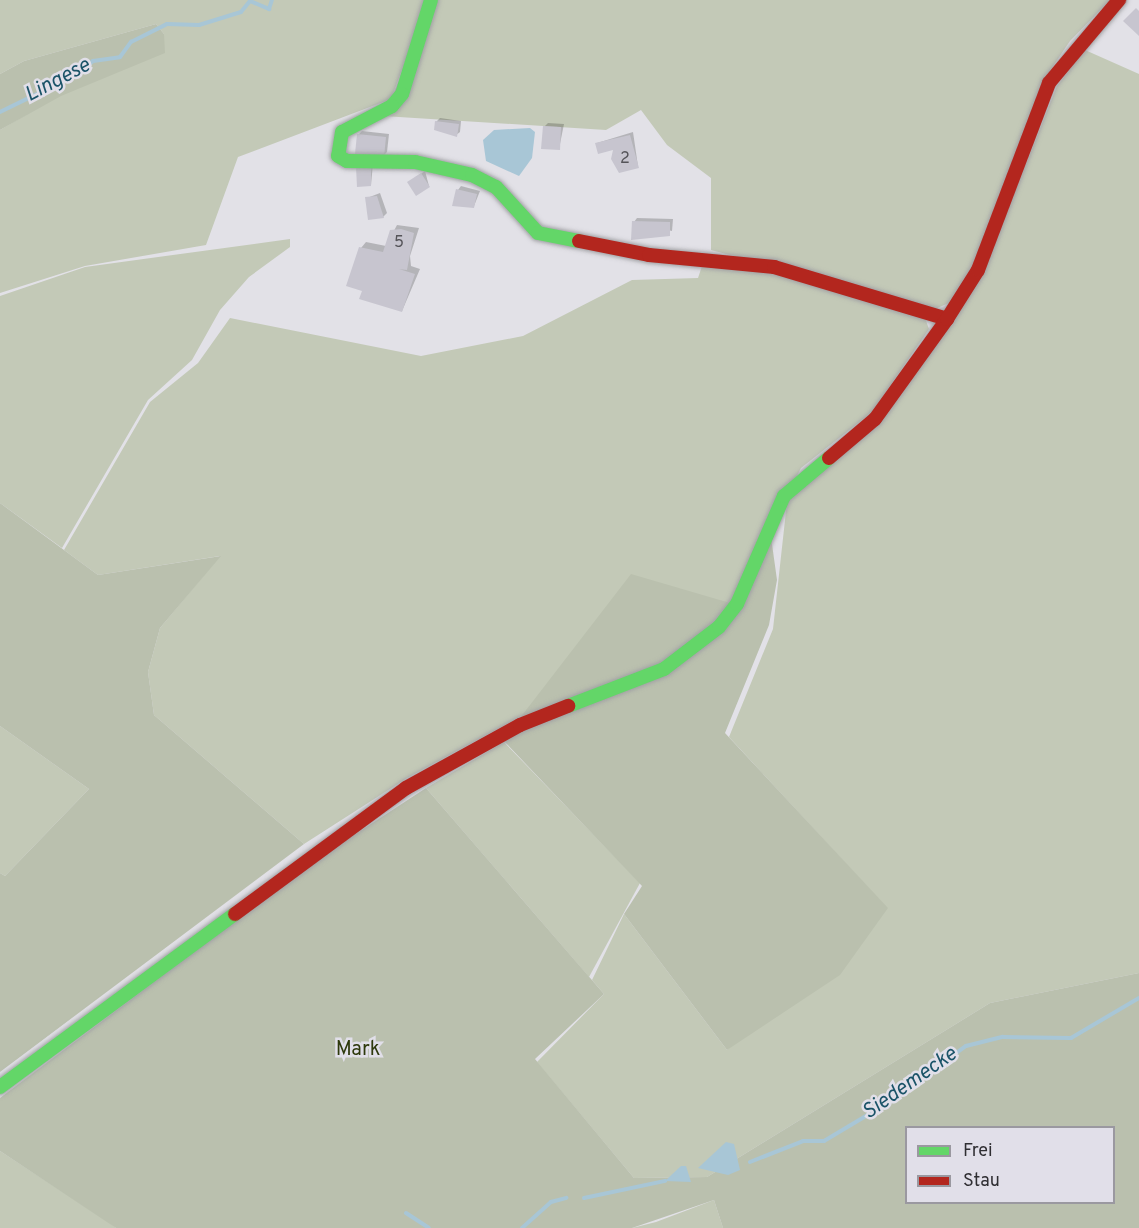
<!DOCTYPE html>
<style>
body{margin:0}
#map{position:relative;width:1139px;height:1228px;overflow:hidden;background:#e2e1e7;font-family:Overpass,sans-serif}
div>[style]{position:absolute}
.green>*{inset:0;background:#c3c9b7}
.forest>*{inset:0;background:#bac0ae}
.water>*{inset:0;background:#a8c6d6}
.shadow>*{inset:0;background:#0003}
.stream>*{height:4px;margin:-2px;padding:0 2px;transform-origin:2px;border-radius:2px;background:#a8c6d6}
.building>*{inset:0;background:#c7c5cf}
.roads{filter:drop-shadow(0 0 2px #a1a1a4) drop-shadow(0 0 2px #a1a1a4)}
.fast>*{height:14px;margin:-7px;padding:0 7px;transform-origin:7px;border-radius:7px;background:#63d668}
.jam>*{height:14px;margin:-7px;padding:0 7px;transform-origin:7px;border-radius:7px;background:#b3261e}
span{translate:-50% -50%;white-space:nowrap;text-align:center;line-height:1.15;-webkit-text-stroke:5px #e1dfe9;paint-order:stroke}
.number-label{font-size:16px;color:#555459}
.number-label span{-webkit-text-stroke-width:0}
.park-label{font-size:20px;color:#2e390c}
.water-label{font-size:21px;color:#1a5368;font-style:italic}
.legend{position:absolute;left:905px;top:1126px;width:210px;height:78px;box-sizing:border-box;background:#e1dfe9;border:2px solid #9a98a0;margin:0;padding:8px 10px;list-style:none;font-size:18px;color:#2f2e32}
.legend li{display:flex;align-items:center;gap:12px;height:30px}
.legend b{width:30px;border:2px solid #9a98a0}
</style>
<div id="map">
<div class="green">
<i style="clip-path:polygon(0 0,428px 0,391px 99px,238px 157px,206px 245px,85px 266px,0 293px,0 130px,164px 34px,156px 24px,24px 61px,0 74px)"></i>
<i style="clip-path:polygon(436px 0,1110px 0,1070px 41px,1043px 81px,973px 265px,951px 302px,935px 309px,711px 250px,711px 178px,667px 145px,641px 110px,606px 130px,383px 116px)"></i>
<i style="clip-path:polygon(1085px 50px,1139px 74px,1139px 973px,990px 1003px,707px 1177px,634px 1178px,537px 1062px,604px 994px,592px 980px,624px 914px,727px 1050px,887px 908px,729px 737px,773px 629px,787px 502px,833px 458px,982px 275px,1057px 86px)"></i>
<i style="clip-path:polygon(290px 239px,290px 247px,249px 277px,220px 310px,192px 360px,148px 400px,62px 548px,0 503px,0 296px,85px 267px)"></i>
<i style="clip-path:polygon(703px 263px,772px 272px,925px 318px,929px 329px,872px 412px,801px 468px,730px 603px,407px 778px,304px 844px,154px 715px,148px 672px,160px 628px,220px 556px,98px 575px,64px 550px,150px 402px,198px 363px,230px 318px,421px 356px,523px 336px,632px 280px,698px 278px)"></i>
<i style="clip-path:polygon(0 726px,89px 789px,5px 876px,0 873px)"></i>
<i style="clip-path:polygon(504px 742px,640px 883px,589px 977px,426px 788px)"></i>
<i style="clip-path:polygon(0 1151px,110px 1223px,116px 1228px,0 1228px)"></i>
<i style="clip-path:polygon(714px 1200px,723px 1228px,632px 1228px,656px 1222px)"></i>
</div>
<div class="forest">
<i style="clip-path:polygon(156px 24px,164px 34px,165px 53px,61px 96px,0 130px,0 74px,24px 61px)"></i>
<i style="clip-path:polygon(0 503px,98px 575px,221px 556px,160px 628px,148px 672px,154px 715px,304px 844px,0 1072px,0 873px,5px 876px,89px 789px,0 726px)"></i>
<i style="clip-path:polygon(771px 537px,777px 580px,769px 625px,725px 733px,888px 908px,840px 975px,727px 1050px,624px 914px,642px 886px,503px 740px,631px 574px,730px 603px)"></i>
<i style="clip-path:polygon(evenodd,426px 788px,604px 994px,535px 1059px,634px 1178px,707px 1177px,990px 1003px,1139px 973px,1139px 1228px,723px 1228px,714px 1200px,632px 1228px,116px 1228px,0 1151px,0 1098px,319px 858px,426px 788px,906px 1128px,1114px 1128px,1114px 1202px,906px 1202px,906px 1128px)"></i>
</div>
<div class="water">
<i style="clip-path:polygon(530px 128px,535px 132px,532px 158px,519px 176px,486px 161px,483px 140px,494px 130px)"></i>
<i style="clip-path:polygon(726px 1142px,734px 1144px,740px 1170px,728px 1175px,698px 1168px)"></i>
<i style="clip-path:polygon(681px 1166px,686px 1166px,691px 1182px,665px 1181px)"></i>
</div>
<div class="shadow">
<i style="clip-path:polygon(440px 118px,461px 121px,460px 132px,456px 135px,436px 122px)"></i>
<i style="clip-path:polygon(548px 123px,564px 124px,559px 149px,544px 127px)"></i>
<i style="clip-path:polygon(362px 131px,389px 134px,387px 152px,384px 155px,358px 135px)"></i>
<i style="clip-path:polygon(633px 132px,638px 166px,615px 148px,597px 143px)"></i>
<i style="clip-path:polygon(361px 164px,373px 164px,371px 185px)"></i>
<i style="clip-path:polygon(425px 171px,429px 186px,409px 182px)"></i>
<i style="clip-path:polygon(461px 186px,480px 191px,474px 206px,458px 190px)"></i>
<i style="clip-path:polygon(380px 193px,387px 213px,383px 217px,367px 198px)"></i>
<i style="clip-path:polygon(637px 218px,673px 219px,672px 231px,634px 222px)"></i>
<i style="clip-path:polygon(397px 225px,419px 228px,410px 256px,411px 266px,420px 269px,402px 311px,363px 290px,361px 248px,366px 242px,386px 246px)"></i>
</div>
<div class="stream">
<i style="left:0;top:112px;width:87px;rotate:-26deg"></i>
<i style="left:78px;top:74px;width:20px;rotate:-41deg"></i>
<i style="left:93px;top:61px;width:27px;rotate:-8deg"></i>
<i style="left:120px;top:57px;width:19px;rotate:-54deg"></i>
<i style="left:131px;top:42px;width:40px;rotate:-26.6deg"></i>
<i style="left:167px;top:24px;width:32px;rotate:2deg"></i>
<i style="left:199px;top:25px;width:44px;rotate:-17.2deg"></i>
<i style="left:241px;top:12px;width:14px;rotate:-51deg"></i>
<i style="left:250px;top:1px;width:21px;rotate:23deg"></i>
<i style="left:269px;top:9px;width:9px;rotate:-72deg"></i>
<i style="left:750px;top:1162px;width:57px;rotate:-21.6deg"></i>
<i style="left:803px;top:1141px;width:21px"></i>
<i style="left:824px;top:1141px;width:78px;rotate:-30.8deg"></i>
<i style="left:891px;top:1101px;width:93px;rotate:-36.3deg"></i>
<i style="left:966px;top:1046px;width:38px;rotate:-14deg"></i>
<i style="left:1003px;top:1037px;width:68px;rotate:0.8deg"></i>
<i style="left:1071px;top:1038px;width:79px;rotate:-30.5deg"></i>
<i style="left:584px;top:1198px;width:83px;rotate:-11.9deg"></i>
<i style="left:406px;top:1213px;width:27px;rotate:33deg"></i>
<i style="left:522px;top:1228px;width:39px;rotate:-42deg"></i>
<i style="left:551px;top:1202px;width:16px;rotate:-15deg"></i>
</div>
<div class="building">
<i style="clip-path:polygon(1136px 8px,1139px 11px,1139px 36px,1123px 21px)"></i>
<i style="clip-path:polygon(435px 121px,459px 124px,457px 137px,434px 130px)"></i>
<i style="clip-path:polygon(543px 126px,561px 127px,560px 150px,541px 149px)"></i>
<i style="clip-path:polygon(357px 134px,386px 137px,384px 157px,355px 154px)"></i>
<i style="clip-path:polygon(630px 135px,639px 168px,619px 173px,611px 159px,613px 150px,598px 154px,595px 143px)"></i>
<i style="clip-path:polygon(371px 166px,371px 186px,357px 187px,356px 167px)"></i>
<i style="clip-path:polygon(421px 173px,430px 187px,416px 196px,407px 182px)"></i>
<i style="clip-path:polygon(456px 189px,477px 194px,474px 208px,452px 206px)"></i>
<i style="clip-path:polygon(377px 196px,384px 218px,368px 220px,365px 197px)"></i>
<i style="clip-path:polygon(632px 221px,670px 222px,670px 236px,631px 240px)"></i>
<i style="clip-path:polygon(401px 229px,414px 233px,407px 270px,399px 269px,415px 274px,402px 312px,359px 299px,362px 291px,346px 286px,359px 247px,383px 252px,390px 230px)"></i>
</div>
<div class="roads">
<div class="fast">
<i style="left:431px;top:0;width:98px;rotate:107.1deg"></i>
<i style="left:402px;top:94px;width:16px;rotate:130deg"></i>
<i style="left:392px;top:106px;width:56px;rotate:152.5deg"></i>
<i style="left:342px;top:132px;width:24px;rotate:99deg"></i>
<i style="left:338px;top:156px;width:10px;rotate:29deg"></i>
<i style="left:347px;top:161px;width:68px;rotate:0.8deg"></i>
<i style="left:415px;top:162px;width:58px;rotate:12.8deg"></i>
<i style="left:472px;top:175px;width:27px;rotate:27deg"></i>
<i style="left:496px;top:187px;width:62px;rotate:47.6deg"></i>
<i style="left:538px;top:233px;width:42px;rotate:11deg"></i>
<i style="left:568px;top:706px;width:103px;rotate:-21.1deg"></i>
<i style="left:664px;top:669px;width:69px;rotate:-37.4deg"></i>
<i style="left:719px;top:627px;width:29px;rotate:-52deg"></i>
<i style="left:737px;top:604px;width:118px;rotate:-66.5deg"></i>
<i style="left:784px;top:496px;width:59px;rotate:-40.2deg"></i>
<i style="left:0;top:1087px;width:292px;rotate:-36.4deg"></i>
</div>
<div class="jam">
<i style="left:579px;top:241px;width:71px;rotate:11.3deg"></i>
<i style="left:649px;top:255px;width:126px;rotate:5.5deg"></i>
<i style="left:774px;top:267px;width:181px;rotate:16.7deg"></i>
<i style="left:829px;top:458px;width:60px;rotate:-40.3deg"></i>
<i style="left:875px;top:419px;width:123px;rotate:-54.2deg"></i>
<i style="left:947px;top:319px;width:58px;rotate:-57.7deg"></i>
<i style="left:978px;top:270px;width:200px;rotate:-69.2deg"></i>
<i style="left:1049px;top:83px;width:109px;rotate:-49.9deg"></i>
<i style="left:235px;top:914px;width:212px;rotate:-36.4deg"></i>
<i style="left:406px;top:788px;width:130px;rotate:-28.9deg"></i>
<i style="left:520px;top:725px;width:52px;rotate:-21.6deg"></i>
</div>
</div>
<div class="number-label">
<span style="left:625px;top:159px">2</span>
<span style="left:399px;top:243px">5</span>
</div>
<div class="park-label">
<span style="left:358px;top:1050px">Mark</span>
</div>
<div class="water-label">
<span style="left:58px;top:81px;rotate:-28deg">Lingese</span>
<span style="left:910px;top:1084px;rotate:-35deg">Siedemecke</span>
</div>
<ul class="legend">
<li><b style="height:8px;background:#63d668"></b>Frei</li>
<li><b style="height:8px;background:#b3261e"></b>Stau</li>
</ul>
</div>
